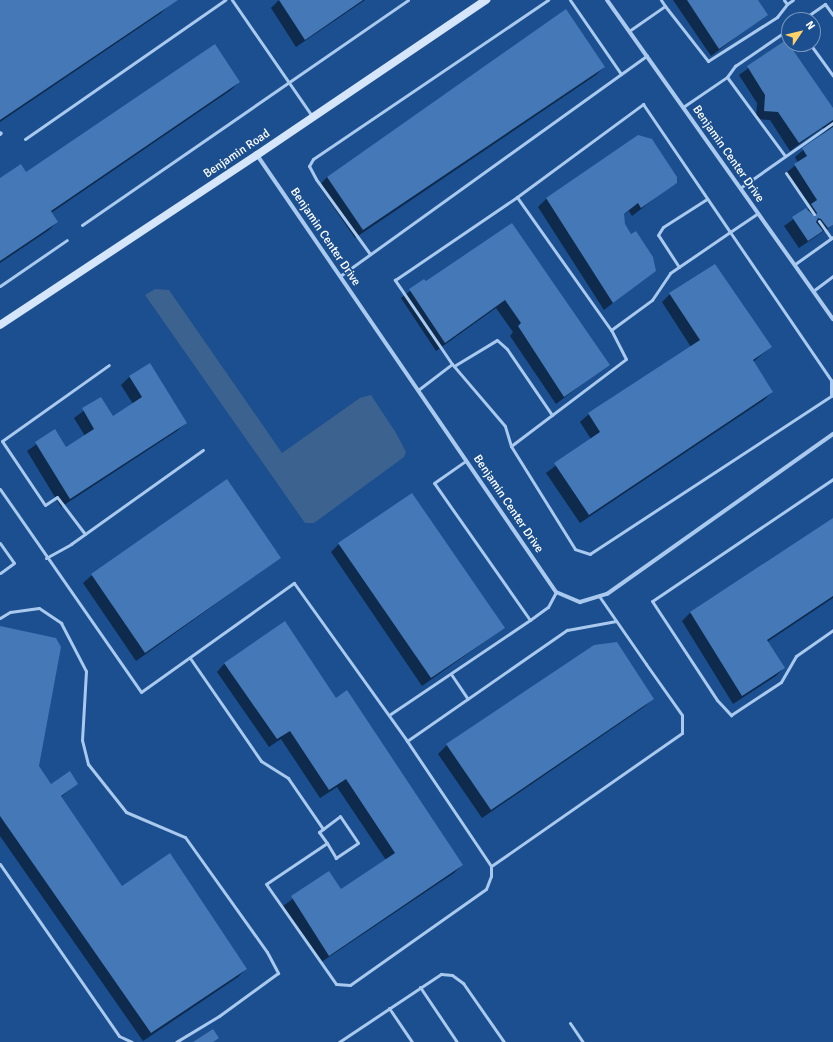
<!DOCTYPE html>
<style>
body{margin:0}
#map{position:relative;width:833px;height:1042px;overflow:hidden;background:#1b4f8f;font-family:Signika,sans-serif}
div>[style]{position:absolute}
.water>*{inset:0;background:#3c6290}
.shadow>*{inset:0;background:#0007}
.building>*{inset:0;background:#4478b7}
.lane>*{height:3px;margin:-1.5px;padding:0 1.5px;transform-origin:1.5px;border-radius:1.5px;background:#a9c9ee}
.street>*{height:4px;margin:-2px;padding:0 2px;transform-origin:2px;border-radius:2px;background:#a9c9ee}
.secondary>*{height:8px;margin:-4px;padding:0 4px;transform-origin:4px;border-radius:4px;background:#d6e6fa}
span{translate:-50% -50%;white-space:nowrap;text-align:center;line-height:1.15;-webkit-text-stroke:3.5px #1b4f8f;paint-order:stroke}
.street-label{font-size:12px;color:#fff}
.north{position:absolute;left:781px;top:12px;width:40px;height:40px;box-sizing:border-box;background:#1b4f8f;border:1px solid #7695bc;border-radius:50%;rotate:55deg;font-size:11px;font-weight:700;line-height:16px;text-align:center;color:#fff}
.north::after{content:'';display:block;margin:auto;width:14px;height:18px;background:#ffd166;clip-path:polygon(50% 0,100% 100%,50% 72%,0 100%)}
</style>
<div id="map">
<div class="water">
<i style="clip-path:polygon(155px 289px,169px 290px,282px 453px,360px 398px,371px 395px,396px 433px,406px 452px,404px 457px,314px 523px,305px 523px,145px 295px)"></i>
</div>
<div class="shadow">
<i style="clip-path:polygon(0 0,167px 0,170px 4px,161px 13px,0 122px)"></i>
<i style="clip-path:polygon(279px 0,365px 0,296px 47px,271px 8px)"></i>
<i style="clip-path:polygon(673px 0,756px 0,766px 15px,711px 56px)"></i>
<i style="clip-path:polygon(786px 41px,833px 110px,833px 225px,799px 248px,784px 226px,809px 208px,786px 173px,798px 163px,795px 157px,827px 130px,822px 128px,790px 151px,770px 120px,756px 119px,757px 103px,739px 75px)"></i>
<i style="clip-path:polygon(604px 67px,596px 75px,355px 238px,319px 186px,327px 177px)"></i>
<i style="clip-path:polygon(239px 82px,231px 90px,51px 213px,57px 222px,49px 230px,0 263px,0 179px,26px 174px)"></i>
<i style="clip-path:polygon(676px 182px,632px 216px,629px 211px,624px 214px,622px 221px,655px 270px,604px 310px,538px 207px,547px 198px)"></i>
<i style="clip-path:polygon(512px 224px,609px 364px,556px 404px,510px 336px,513px 332px,496px 308px,436px 351px,401px 298px,424px 280px,426px 283px)"></i>
<i style="clip-path:polygon(670px 294px,771px 347px,753px 362px,772px 392px,764px 400px,580px 523px,546px 473px,591px 439px,580px 422px,589px 414px,691px 347px,662px 302px)"></i>
<i style="clip-path:polygon(130px 376px,185px 423px,177px 431px,61px 507px,27px 451px,55px 431px,65px 448px,85px 436px,74px 418px,101px 398px,113px 417px,133px 404px,121px 385px)"></i>
<i style="clip-path:polygon(833px 519px,833px 598px,767px 642px,784px 668px,776px 676px,733px 704px,682px 621px,690px 613px)"></i>
<i style="clip-path:polygon(339px 544px,504px 628px,422px 686px,331px 552px)"></i>
<i style="clip-path:polygon(280px 558px,136px 661px,83px 583px,92px 575px)"></i>
<i style="clip-path:polygon(0 627px,38px 766px,50px 785px,77px 784px,61px 797px,122px 887px,246px 969px,238px 977px,143px 1041px,0 836px)"></i>
<i style="clip-path:polygon(594px 646px,653px 699px,644px 707px,482px 818px,438px 754px,447px 745px)"></i>
<i style="clip-path:polygon(225px 663px,336px 699px,462px 865px,454px 873px,320px 963px,283px 906px,329px 873px,341px 891px,386px 860px,337px 787px,320px 798px,281px 739px,269px 747px,217px 672px)"></i>
</div>
<div class="building">
<i style="clip-path:polygon(0 0,178px 0,0 120px)"></i>
<i style="clip-path:polygon(279px 0,363px 0,305px 40px)"></i>
<i style="clip-path:polygon(687px 0,758px 0,768px 15px,719px 49px)"></i>
<i style="clip-path:polygon(566px 9px,605px 67px,363px 230px,327px 177px)"></i>
<i style="clip-path:polygon(786px 40px,833px 108px,833px 120px,799px 143px,778px 112px,764px 111px,765px 95px,747px 66px)"></i>
<i style="clip-path:polygon(215px 44px,240px 82px,51px 211px,58px 222px,0 261px,0 178px,21px 164px,26px 172px)"></i>
<i style="clip-path:polygon(833px 127px,833px 225px,828px 228px,821px 219px,818px 218px,816px 222px,823px 231px,808px 241px,792px 217px,806px 208px,815px 217px,817px 213px,811px 204px,817px 200px,794px 164px,807px 156px,802px 148px)"></i>
<i style="clip-path:polygon(638px 135px,652px 139px,677px 177px,677px 183px,641px 208px,638px 203px,624px 214px,625px 224px,631px 234px,636px 231px,653px 257px,656px 271px,613px 303px,546px 198px)"></i>
<i style="clip-path:polygon(512px 223px,610px 365px,564px 397px,518px 326px,521px 323px,505px 300px,445px 343px,409px 289px,424px 279px,426px 281px)"></i>
<i style="clip-path:polygon(715px 264px,772px 347px,753px 360px,773px 392px,589px 515px,554px 463px,600px 432px,588px 413px,700px 340px,669px 293px)"></i>
<i style="clip-path:polygon(150px 363px,187px 423px,70px 499px,35px 442px,55px 429px,66px 447px,94px 429px,82px 408px,101px 397px,113px 416px,142px 397px,129px 376px)"></i>
<i style="clip-path:polygon(227px 479px,281px 558px,145px 653px,91px 574px)"></i>
<i style="clip-path:polygon(412px 493px,505px 628px,431px 678px,338px 543px)"></i>
<i style="clip-path:polygon(833px 518px,833px 596px,767px 640px,785px 668px,742px 696px,690px 612px)"></i>
<i style="clip-path:polygon(285px 621px,336px 698px,347px 690px,463px 865px,329px 956px,291px 896px,329px 871px,341px 889px,395px 853px,346px 779px,329px 790px,290px 731px,277px 739px,224px 663px)"></i>
<i style="clip-path:polygon(0 626px,56px 638px,61px 647px,39px 766px,51px 784px,70px 771px,78px 784px,61px 796px,122px 886px,170px 853px,247px 969px,151px 1033px,0 816px)"></i>
<i style="clip-path:polygon(617px 642px,654px 699px,491px 810px,446px 744px,594px 645px)"></i>
<i style="clip-path:polygon(213px 1029px,219px 1038px,213px 1042px,193px 1042px)"></i>
</div>
<div class="lane">
<i style="left:232px;top:0;width:141px;rotate:55.4deg"></i>
<i style="left:570px;top:0;width:90px;rotate:55.4deg"></i>
<i style="left:661px;top:0;width:7px;rotate:56deg"></i>
<i style="left:784px;top:0;width:5px;rotate:53deg"></i>
<i style="left:787px;top:4px;width:7px;rotate:-34deg"></i>
<i style="left:802px;top:20px;width:28px;rotate:-35deg"></i>
<i style="left:825px;top:4px;width:14px;rotate:54deg"></i>
<i style="left:629px;top:31px;width:44px;rotate:-34.8deg"></i>
<i style="left:665px;top:6px;width:70px;rotate:52deg"></i>
<i style="left:708px;top:61px;width:82px;rotate:-32.5deg"></i>
<i style="left:777px;top:17px;width:16px;rotate:-52deg"></i>
<i style="left:810px;top:44px;width:39px;rotate:54deg"></i>
<i style="left:727px;top:77px;width:98px;rotate:53.7deg"></i>
<i style="left:683px;top:107px;width:53px;rotate:-34.3deg"></i>
<i style="left:727px;top:77px;width:14px;rotate:-54deg"></i>
<i style="left:735px;top:66px;width:65px;rotate:-34.4deg"></i>
<i style="left:25px;top:139px;width:244px;rotate:-34.8deg"></i>
<i style="left:786px;top:173px;width:50px;rotate:55.7deg"></i>
<i style="left:740px;top:188px;width:113px;rotate:-35deg"></i>
<i style="left:819px;top:221px;width:21px;rotate:55deg"></i>
<i style="left:82px;top:225px;width:396px;rotate:-34.6deg"></i>
<i style="left:730px;top:232px;width:179px;rotate:55.7deg"></i>
<i style="left:831px;top:380px;width:16px;rotate:90deg"></i>
<i style="left:831px;top:396px;width:288px;rotate:146.8deg"></i>
<i style="left:590px;top:554px;width:16px;rotate:-162deg"></i>
<i style="left:575px;top:549px;width:121px;rotate:-121.9deg"></i>
<i style="left:511px;top:446px;width:144px;rotate:-37.1deg"></i>
<i style="left:626px;top:359px;width:33px;rotate:-117deg"></i>
<i style="left:611px;top:330px;width:51px;rotate:-36.2deg"></i>
<i style="left:652px;top:300px;width:32px;rotate:-56deg"></i>
<i style="left:670px;top:273px;width:73px;rotate:-34.3deg"></i>
<i style="left:370px;top:254px;width:92px;rotate:-125.8deg"></i>
<i style="left:316px;top:179px;width:15px;rotate:-118deg"></i>
<i style="left:309px;top:166px;width:8px;rotate:-60deg"></i>
<i style="left:313px;top:159px;width:284px;rotate:-34.1deg"></i>
<i style="left:795px;top:264px;width:47px;rotate:-35.4deg"></i>
<i style="left:679px;top:267px;width:38px;rotate:-123deg"></i>
<i style="left:658px;top:235px;width:9px;rotate:-58deg"></i>
<i style="left:663px;top:227px;width:52px;rotate:-32.5deg"></i>
<i style="left:340px;top:276px;width:378px;rotate:-35.7deg"></i>
<i style="left:0;top:286px;width:81px;rotate:-34.5deg"></i>
<i style="left:813px;top:291px;width:25px;rotate:-37deg"></i>
<i style="left:611px;top:330px;width:163px;rotate:-125.3deg"></i>
<i style="left:517px;top:197px;width:157px;rotate:-36.4deg"></i>
<i style="left:643px;top:104px;width:155px;rotate:55.8deg"></i>
<i style="left:730px;top:232px;width:34px;rotate:-34deg"></i>
<i style="left:454px;top:366px;width:50px;rotate:-31.2deg"></i>
<i style="left:497px;top:340px;width:13px;rotate:42deg"></i>
<i style="left:507px;top:349px;width:80px;rotate:55.7deg"></i>
<i style="left:418px;top:390px;width:43px;rotate:-37.4deg"></i>
<i style="left:511px;top:446px;width:21px;rotate:-107deg"></i>
<i style="left:505px;top:426px;width:82px;rotate:-130.5deg"></i>
<i style="left:452px;top:364px;width:102px;rotate:-124.2deg"></i>
<i style="left:395px;top:280px;width:148px;rotate:-34.2deg"></i>
<i style="left:833px;top:479px;width:218px;rotate:146deg"></i>
<i style="left:652px;top:601px;width:118px;rotate:56.7deg"></i>
<i style="left:717px;top:700px;width:21px;rotate:47deg"></i>
<i style="left:731px;top:715px;width:60px;rotate:-33.4deg"></i>
<i style="left:781px;top:682px;width:30px;rotate:-60deg"></i>
<i style="left:796px;top:656px;width:45px;rotate:-35.1deg"></i>
<i style="left:0;top:489px;width:247px;rotate:55.2deg"></i>
<i style="left:141px;top:692px;width:188px;rotate:-35.5deg"></i>
<i style="left:294px;top:583px;width:194px;rotate:54.4deg"></i>
<i style="left:85px;top:534px;width:46px;rotate:-127.1deg"></i>
<i style="left:57px;top:497px;width:14px;rotate:146deg"></i>
<i style="left:45px;top:505px;width:77px;rotate:-123.9deg"></i>
<i style="left:2px;top:441px;width:131px;rotate:-35.4deg"></i>
<i style="left:0;top:543px;width:24px;rotate:55deg"></i>
<i style="left:14px;top:563px;width:17px;rotate:144deg"></i>
<i style="left:46px;top:558px;width:29px;rotate:-29deg"></i>
<i style="left:71px;top:544px;width:162px;rotate:-35.5deg"></i>
<i style="left:599px;top:596px;width:83px;rotate:55.3deg"></i>
<i style="left:646px;top:664px;width:62px;rotate:54.8deg"></i>
<i style="left:682px;top:715px;width:18px;rotate:90deg"></i>
<i style="left:682px;top:733px;width:233px;rotate:145.1deg"></i>
<i style="left:491px;top:866px;width:151px;rotate:-123.9deg"></i>
<i style="left:407px;top:741px;width:195px;rotate:-34.8deg"></i>
<i style="left:567px;top:630px;width:50px;rotate:-10.4deg"></i>
<i style="left:0;top:618px;width:12px;rotate:-31deg"></i>
<i style="left:10px;top:612px;width:29px;rotate:-8deg"></i>
<i style="left:39px;top:608px;width:27px;rotate:34deg"></i>
<i style="left:61px;top:623px;width:54px;rotate:62.5deg"></i>
<i style="left:86px;top:671px;width:69px;rotate:93.3deg"></i>
<i style="left:82px;top:740px;width:25px;rotate:76deg"></i>
<i style="left:88px;top:764px;width:61px;rotate:51.6deg"></i>
<i style="left:126px;top:812px;width:64px;rotate:23deg"></i>
<i style="left:185px;top:837px;width:141px;rotate:54.5deg"></i>
<i style="left:267px;top:952px;width:24px;rotate:62deg"></i>
<i style="left:278px;top:973px;width:73px;rotate:143.9deg"></i>
<i style="left:219px;top:1016px;width:50px;rotate:148.8deg"></i>
<i style="left:530px;top:620px;width:22px;rotate:-36deg"></i>
<i style="left:548px;top:607px;width:17px;rotate:-62deg"></i>
<i style="left:190px;top:658px;width:125px;rotate:55.4deg"></i>
<i style="left:261px;top:761px;width:32px;rotate:32deg"></i>
<i style="left:288px;top:778px;width:62px;rotate:55.5deg"></i>
<i style="left:323px;top:829px;width:21px;rotate:-37deg"></i>
<i style="left:340px;top:816px;width:32px;rotate:56deg"></i>
<i style="left:358px;top:843px;width:27px;rotate:146deg"></i>
<i style="left:336px;top:858px;width:17px;rotate:-121deg"></i>
<i style="left:327px;top:843px;width:73px;rotate:146.1deg"></i>
<i style="left:266px;top:884px;width:122px;rotate:55deg"></i>
<i style="left:336px;top:984px;width:14px;rotate:4deg"></i>
<i style="left:350px;top:985px;width:166px;rotate:-35.2deg"></i>
<i style="left:486px;top:889px;width:14px;rotate:-69deg"></i>
<i style="left:491px;top:876px;width:10px;rotate:-90deg"></i>
<i style="left:451px;top:674px;width:30px;rotate:56deg"></i>
<i style="left:389px;top:715px;width:170px;rotate:-34deg"></i>
<i style="left:530px;top:620px;width:167px;rotate:-125deg"></i>
<i style="left:434px;top:483px;width:39px;rotate:-35deg"></i>
<i style="left:323px;top:829px;width:5px;rotate:143deg"></i>
<i style="left:319px;top:832px;width:14px;rotate:54deg"></i>
<i style="left:0;top:864px;width:209px;rotate:55.3deg"></i>
<i style="left:119px;top:1036px;width:14px;rotate:25deg"></i>
<i style="left:420px;top:987px;width:66px;rotate:56.1deg"></i>
<i style="left:389px;top:1008px;width:41px;rotate:55.9deg"></i>
<i style="left:570px;top:1023px;width:23px;rotate:56deg"></i>
<i style="left:339px;top:1042px;width:123px;rotate:-33.7deg"></i>
<i style="left:441px;top:974px;width:11px;rotate:5deg"></i>
<i style="left:452px;top:975px;width:14px;rotate:36deg"></i>
<i style="left:463px;top:983px;width:72px;rotate:55.2deg"></i>
</div>
<div class="street">
<i style="left:607px;top:0;width:391px;rotate:54.7deg"></i>
<i style="left:0;top:134px;width:1px;rotate:-45deg"></i>
<i style="left:257px;top:155px;width:529px;rotate:55.62deg"></i>
<i style="left:556px;top:592px;width:26px;rotate:23deg"></i>
<i style="left:580px;top:602px;width:28px;rotate:-17deg"></i>
<i style="left:607px;top:594px;width:277px;rotate:-35.3deg"></i>
</div>
<div class="secondary">
<i style="left:0;top:325px;width:308px;rotate:-33.5deg"></i>
<i style="left:257px;top:155px;width:277px;rotate:-34.1deg"></i>
</div>
<div class="street-label">
<span style="left:237px;top:154px;rotate:-34deg">Benjamin Road</span>
<span style="left:728px;top:154px;rotate:55deg">Benjamin Center Drive</span>
<span style="left:325px;top:237px;rotate:56deg">Benjamin Center Drive</span>
<span style="left:508px;top:504px;rotate:56deg">Benjamin Center Drive</span>
</div>
<div class="north">N</div>
</div>
